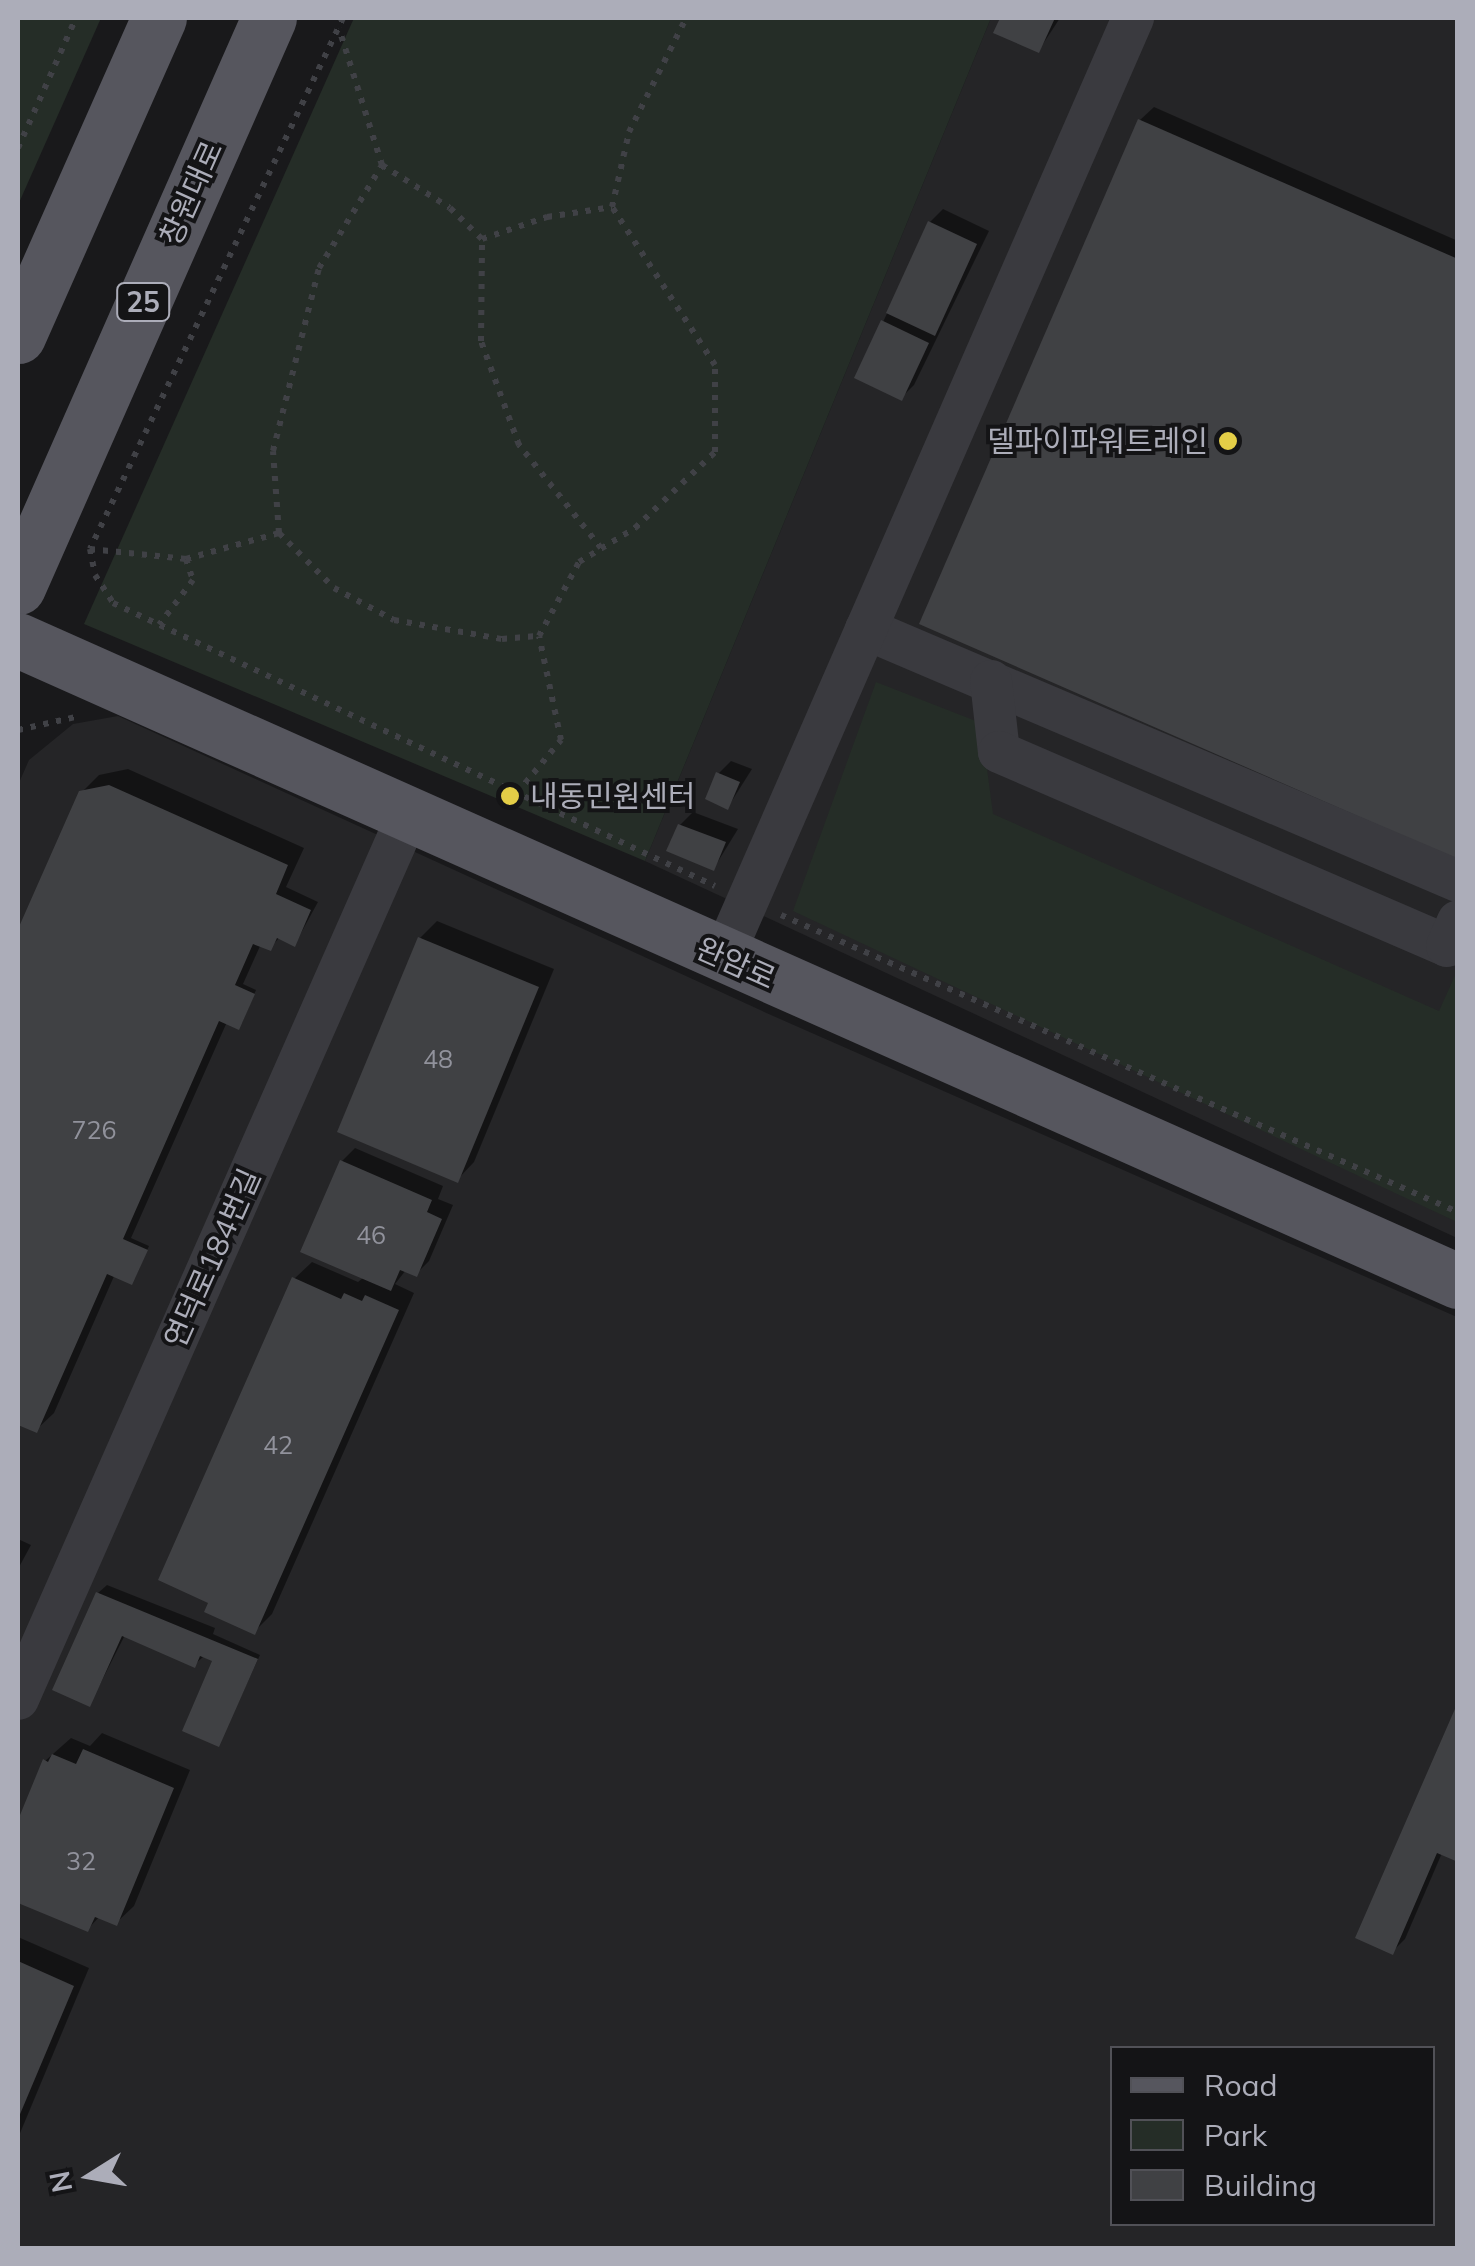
<!DOCTYPE html>
<meta charset="utf-8">
<style>
body{margin:0}
#map{position:relative;width:1475px;height:2266px;overflow:hidden;background:#19191b;font-family:Mulish,"Noto Sans KR",sans-serif}
div>[style]{position:absolute}
.built>*{inset:0;background:#252527}
.green>*{inset:0;background:#252d27}
.shadow>*{inset:0;background:#0007}
.building>*{inset:0;background:#404144}
.path>*{height:6px;margin-top:-3px;transform-origin:0;background:repeating-linear-gradient(90deg,#404146 0 5px,transparent 0 13px)}
.minor>*{height:42px;margin:-21px;padding:0 21px;transform-origin:21px;border-radius:21px;background:#3a3a3f}
.major>*{height:55px;margin:-27.5px;padding:0 27.5px;transform-origin:27.5px;border-radius:27.5px;background:#56565e}
.dots>*{width:28px;height:28px;translate:-50% -50%;box-sizing:border-box;border:5px solid #141416;border-radius:50%}
span{translate:-50% -50%;white-space:nowrap;text-align:center;line-height:1.15;-webkit-text-stroke:8px #141416;paint-order:stroke}
.number-label{font-size:25px;color:#91929c}
.number-label span{-webkit-text-stroke-width:0}
.shield-label span{padding:2px 8px;background:#141416;border:2px solid;border-radius:8px;-webkit-text-stroke-width:0}
.shield-label{font-size:28px;color:#acadb9;font-weight:700}
.street-label{font-size:30px;color:#acadb9}
.poi-label{font-size:30px;color:#acadb9}
.right{translate:-100% -50%;text-align:right}
.left{translate:0 -50%;text-align:left}
.frame{position:absolute;inset:0;border:20px solid #acadb9;pointer-events:none}
.legend{position:absolute;left:1110px;top:2046px;width:325px;height:180px;box-sizing:border-box;background:#141416;border:2px solid #515157;margin:0;padding:12px 18px;list-style:none;font-size:30px;color:#acadb9}
.legend li{display:flex;align-items:center;gap:20px;height:50px}
.legend b{width:50px;border:2px solid #515157}
.north{position:absolute;left:40px;top:2126px;width:100px;height:100px;-webkit-text-stroke:8px #141416;paint-order:stroke;rotate:259deg;font-size:28px;font-weight:700;line-height:40px;text-align:center;color:#acadb9}
.north::after{content:'';display:block;margin:auto;width:35px;height:45px;background:#acadb9;clip-path:polygon(50% 0,100% 100%,50% 72%,0 100%)}
</style>
<div id="map">
<div class="built">
<i style="clip-path:polygon(991px 18px,1457px 18px,1457px 1238px,645px 861px)"></i>
<i style="clip-path:polygon(evenodd,118px 716px,771px 1015px,1457px 1317px,1457px 2248px,18px 2248px,18px 785px,29px 760px,73px 724px,118px 716px,1112px 2048px,1432px 2048px,1432px 2224px,1112px 2224px,1112px 2048px)"></i>
</div>
<div class="green">
<i style="clip-path:polygon(18px 18px,101px 18px,18px 205px)"></i>
<i style="clip-path:polygon(354px 18px,991px 18px,645px 861px,84px 624px)"></i>
<i style="clip-path:polygon(876px 682px,981px 723px,993px 814px,1439px 1011px,1457px 971px,1457px 1222px,793px 911px)"></i>
</div>
<div class="shadow">
<i style="clip-path:polygon(1002px 18px,1060px 18px,1039px 50px,996px 31px)"></i>
<i style="clip-path:polygon(1154px 107px,1458px 241px,1458px 857px,1140px 120px)"></i>
<i style="clip-path:polygon(943px 209px,989px 231px,914px 385px,901px 398px,883px 322px,930px 222px)"></i>
<i style="clip-path:polygon(731px 761px,752px 769px,728px 807px,718px 774px)"></i>
<i style="clip-path:polygon(128px 769px,304px 848px,286px 887px,318px 902px,295px 944px,280px 937px,270px 948px,261px 944px,243px 984px,256px 990px,242px 1023px,227px 1022px,131px 1238px,149px 1246px,135px 1278px,115px 1274px,54px 1413px,36px 1430px,18px 1422px,18px 935px,81px 793px,99px 775px)"></i>
<i style="clip-path:polygon(693px 812px,738px 829px,714px 868px,680px 825px)"></i>
<i style="clip-path:polygon(437px 921px,554px 969px,474px 1162px,457px 1180px,420px 938px)"></i>
<i style="clip-path:polygon(355px 1148px,443px 1186px,438px 1199px,453px 1205px,429px 1261px,416px 1274px,406px 1270px,395px 1284px,414px 1293px,272px 1614px,254px 1632px,294px 1279px,312px 1262px,358px 1282px,364px 1277px,342px 1161px)"></i>
<i style="clip-path:polygon(18px 1539px,31px 1545px,18px 1569px)"></i>
<i style="clip-path:polygon(107px 1585px,215px 1628px,213px 1634px,260px 1655px,219px 1744px,215px 1660px,203px 1657px,194px 1665px,125px 1635px,90px 1704px,98px 1593px)"></i>
<i style="clip-path:polygon(1458px 1708px,1442px 1853px,1405px 1939px,1392px 1952px)"></i>
<i style="clip-path:polygon(102px 1733px,190px 1770px,134px 1906px,116px 1923px,100px 1916px,88px 1929px,18px 1900px,18px 1827px,45px 1761px,71px 1738px,90px 1746px)"></i>
<i style="clip-path:polygon(18px 1937px,89px 1968px,18px 2138px)"></i>
</div>
<div class="building">
<i style="clip-path:polygon(1000px 18px,1055px 18px,1039px 53px,993px 33px)"></i>
<i style="clip-path:polygon(1138px 119px,1458px 259px,1458px 860px,919px 624px)"></i>
<i style="clip-path:polygon(928px 221px,977px 244px,935px 336px,886px 313px)"></i>
<i style="clip-path:polygon(881px 320px,929px 343px,902px 401px,854px 378px)"></i>
<i style="clip-path:polygon(716px 772px,740px 782px,728px 810px,705px 799px)"></i>
<i style="clip-path:polygon(109px 785px,288px 865px,276px 894px,311px 910px,295px 947px,277px 938px,271px 951px,253px 944px,235px 985px,255px 994px,239px 1030px,219px 1021px,123px 1239px,148px 1250px,132px 1285px,107px 1274px,37px 1433px,18px 1425px,18px 929px,79px 791px)"></i>
<i style="clip-path:polygon(678px 824px,726px 842px,714px 871px,666px 851px)"></i>
<i style="clip-path:polygon(418px 937px,539px 987px,458px 1183px,337px 1132px)"></i>
<i style="clip-path:polygon(340px 1160px,432px 1200px,427px 1212px,442px 1219px,417px 1277px,400px 1270px,391px 1291px,300px 1252px)"></i>
<i style="clip-path:polygon(292px 1277px,341px 1299px,344px 1293px,362px 1301px,365px 1295px,399px 1310px,255px 1635px,204px 1612px,208px 1603px,158px 1580px)"></i>
<i style="clip-path:polygon(96px 1592px,258px 1659px,219px 1747px,182px 1731px,212px 1661px,200px 1656px,195px 1668px,122px 1636px,90px 1707px,52px 1690px)"></i>
<i style="clip-path:polygon(1458px 1702px,1458px 1862px,1437px 1853px,1393px 1955px,1355px 1938px)"></i>
<i style="clip-path:polygon(83px 1749px,174px 1788px,117px 1926px,95px 1917px,88px 1932px,18px 1903px,18px 1820px,43px 1759px,48px 1762px,52px 1754px,76px 1764px)"></i>
<i style="clip-path:polygon(18px 1961px,74px 1986px,18px 2119px)"></i>
</div>
<div class="path">
<i style="left:343px;top:18px;width:588px;rotate:115.48deg"></i>
<i style="left:90px;top:549px;width:26px;rotate:79deg"></i>
<i style="left:95px;top:575px;width:33px;rotate:57deg"></i>
<i style="left:113px;top:603px;width:665px;rotate:25.18deg"></i>
<i style="left:18px;top:148px;width:142px;rotate:-66deg"></i>
<i style="left:382px;top:165px;width:80px;rotate:32.3deg"></i>
<i style="left:450px;top:208px;width:45px;rotate:44.1deg"></i>
<i style="left:279px;top:533px;width:82px;rotate:-94.2deg"></i>
<i style="left:273px;top:451px;width:189px;rotate:-75.9deg"></i>
<i style="left:319px;top:268px;width:121px;rotate:-58.5deg"></i>
<i style="left:382px;top:165px;width:143px;rotate:-107.5deg"></i>
<i style="left:601px;top:548px;width:132px;rotate:-128.5deg"></i>
<i style="left:519px;top:445px;width:111px;rotate:-110.1deg"></i>
<i style="left:481px;top:341px;width:102px;rotate:-89.4deg"></i>
<i style="left:482px;top:239px;width:69px;rotate:-18.7deg"></i>
<i style="left:547px;top:217px;width:66px;rotate:-8.7deg"></i>
<i style="left:90px;top:549px;width:97px;rotate:5.9deg"></i>
<i style="left:186px;top:559px;width:22px;rotate:72deg"></i>
<i style="left:193px;top:580px;width:56px;rotate:127.1deg"></i>
<i style="left:186px;top:559px;width:97px;rotate:-15.6deg"></i>
<i style="left:279px;top:533px;width:78px;rotate:45deg"></i>
<i style="left:334px;top:588px;width:68px;rotate:28.1deg"></i>
<i style="left:394px;top:620px;width:110px;rotate:10deg"></i>
<i style="left:502px;top:639px;width:37px;rotate:-5deg"></i>
<i style="left:18px;top:730px;width:64px;rotate:-12.7deg"></i>
<i style="left:517px;top:793px;width:69px;rotate:-50.3deg"></i>
<i style="left:561px;top:740px;width:106px;rotate:-101.9deg"></i>
<i style="left:539px;top:636px;width:84px;rotate:-61.6deg"></i>
<i style="left:579px;top:562px;width:66px;rotate:-31.3deg"></i>
<i style="left:635px;top:528px;width:110px;rotate:-43.5deg"></i>
<i style="left:715px;top:452px;width:87px;rotate:-90deg"></i>
<i style="left:715px;top:365px;width:189px;rotate:-123.1deg"></i>
<i style="left:612px;top:207px;width:77px;rotate:-77.2deg"></i>
<i style="left:629px;top:132px;width:127px;rotate:-63.4deg"></i>
<i style="left:781px;top:915px;width:739px;rotate:23.69deg"></i>
</div>
<div class="minor">
<i style="left:866px;top:629px;width:643px;rotate:23.06deg"></i>
<i style="left:991px;top:681px;width:71px;rotate:83.6deg"></i>
<i style="left:999px;top:752px;width:488px;rotate:23.4deg"></i>
<i style="left:1447px;top:946px;width:27px;rotate:-66deg"></i>
<i style="left:723px;top:957px;width:1025px;rotate:-66.41deg"></i>
<i style="left:18px;top:1699px;width:964px;rotate:-66.2deg"></i>
</div>
<div class="major">
<i style="left:18px;top:336px;width:348px;rotate:-66.1deg"></i>
<i style="left:18px;top:587px;width:622px;rotate:-66.2deg"></i>
<i style="left:18px;top:640px;width:1576px;rotate:24deg"></i>
</div>
<div class="dots">
<i style="left:1228px;top:441px;background:#e4ce47"></i>
<i style="left:510px;top:796px;background:#e4ce47"></i>
</div>
<div class="number-label">
<span style="left:438px;top:1059px">48</span>
<span style="left:94px;top:1130px">726</span>
<span style="left:371px;top:1235px">46</span>
<span style="left:278px;top:1445px">42</span>
<span style="left:81px;top:1861px">32</span>
</div>
<div class="shield-label">
<span style="left:143px;top:302px">25</span>
</div>
<div class="street-label">
<span style="left:191px;top:193px;rotate:-66deg">창원대로</span>
<span style="left:736px;top:963px;rotate:24deg">완암로</span>
<span style="left:212px;top:1258px;rotate:-66deg">연덕로184번길</span>
</div>
<div class="poi-label">
<span class="right" style="left:1208px;top:441px">델파이파워트레인</span>
<span class="left" style="left:530px;top:796px">내동민원센터</span>
</div>
<div class="frame"></div>
<ul class="legend">
<li><b style="height:12px;background:#56565e"></b>Road</li>
<li><b style="height:28px;background:#252d27"></b>Park</li>
<li><b style="height:28px;background:#404144"></b>Building</li>
</ul>
<div class="north">N</div>
</div>
